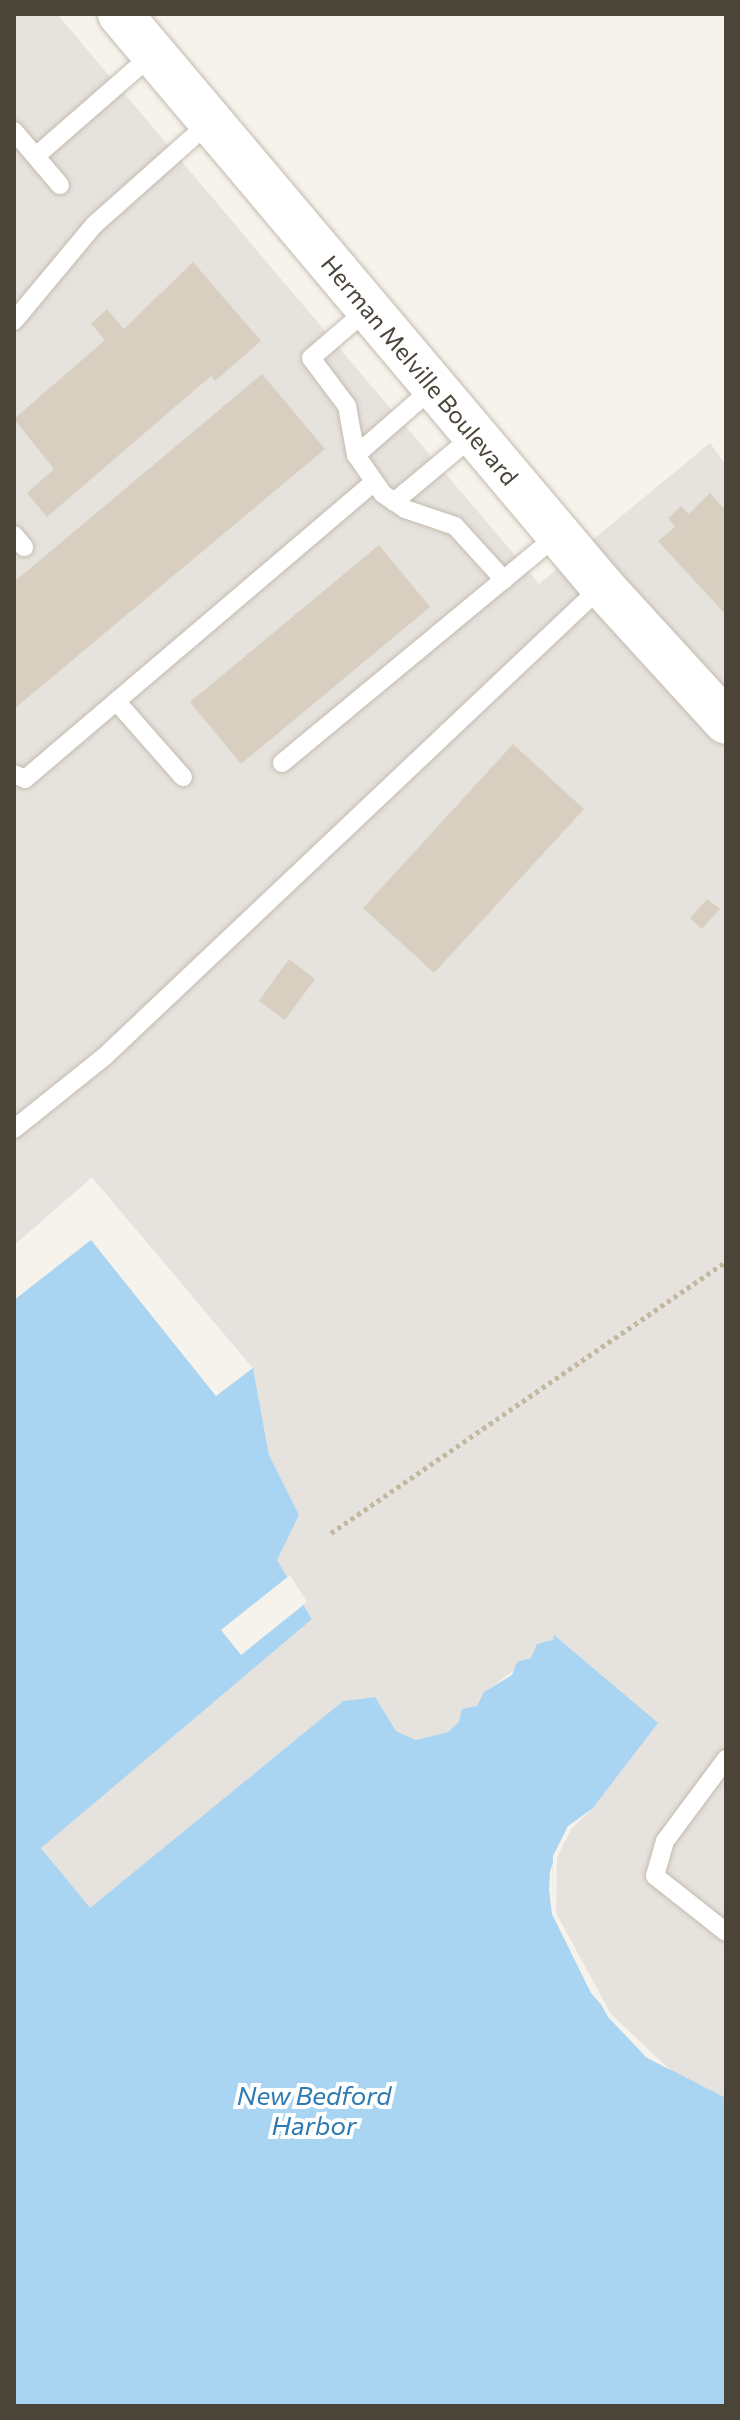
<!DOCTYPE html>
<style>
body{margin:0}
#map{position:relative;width:740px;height:2420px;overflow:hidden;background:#f6f3ec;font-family:Commissioner,sans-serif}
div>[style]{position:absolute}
.industrial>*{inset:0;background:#e6e2dd}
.water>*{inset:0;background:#a9d4f2}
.pier>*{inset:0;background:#f6f3ec}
.building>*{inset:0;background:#d8cfc1}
.path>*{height:5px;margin-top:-2.5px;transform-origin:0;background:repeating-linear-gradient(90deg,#c4b79f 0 4px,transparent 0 8px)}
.roads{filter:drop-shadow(0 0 2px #c2bbae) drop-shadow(0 0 2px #c2bbae)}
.service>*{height:18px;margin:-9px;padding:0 9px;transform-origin:9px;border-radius:9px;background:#fff}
.tertiary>*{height:44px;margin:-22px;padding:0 22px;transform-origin:22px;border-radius:22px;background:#fff}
span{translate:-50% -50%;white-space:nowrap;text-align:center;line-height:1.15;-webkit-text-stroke:8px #fff;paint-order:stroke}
.street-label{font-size:24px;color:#4b4439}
.water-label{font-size:26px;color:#2e7ab2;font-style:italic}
.frame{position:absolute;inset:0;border:16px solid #4b4439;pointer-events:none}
</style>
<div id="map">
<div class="industrial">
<i style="clip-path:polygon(14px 14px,57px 14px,539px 584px,710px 443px,726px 465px,726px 2098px,646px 2057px,608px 2017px,552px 1914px,554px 1640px,485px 1692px,481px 1703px,448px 1732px,416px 1740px,396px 1731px,374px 1697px,343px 1701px,89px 1909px,41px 1847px,312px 1618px,276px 1560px,299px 1515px,269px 1455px,253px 1368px,14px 1245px)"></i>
</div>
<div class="water">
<i style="clip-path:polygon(92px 1177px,253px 1368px,269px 1455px,299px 1515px,277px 1560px,312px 1619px,41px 1848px,90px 1908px,343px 1701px,375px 1697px,396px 1731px,416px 1740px,448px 1732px,459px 1722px,462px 1709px,477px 1706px,484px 1692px,512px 1675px,517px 1662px,531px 1658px,537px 1644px,553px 1640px,554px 1635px,658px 1723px,592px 1809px,568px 1826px,550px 1871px,549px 1890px,552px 1914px,591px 1993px,646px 2057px,726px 2098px,726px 2406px,14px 2406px,14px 1245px)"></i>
</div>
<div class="pier">
<i style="clip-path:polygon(92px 1177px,253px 1368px,216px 1396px,91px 1240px,14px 1300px,14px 1245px)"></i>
<i style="clip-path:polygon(290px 1575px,307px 1602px,241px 1655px,221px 1630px)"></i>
<i style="clip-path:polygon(592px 1809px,572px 1828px,557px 1857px,556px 1913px,611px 2014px,670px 2070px,646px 2057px,608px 2017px,552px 1914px,553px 1856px,568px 1826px)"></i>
</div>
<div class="building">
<i style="clip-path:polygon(193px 262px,261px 341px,215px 381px,211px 376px,47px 517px,27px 493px,54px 469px,14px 419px,105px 340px,91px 324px,107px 309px,124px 329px)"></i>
<i style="clip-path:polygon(262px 374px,325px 449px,14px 709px,14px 582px)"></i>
<i style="clip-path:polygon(710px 493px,726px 511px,726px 615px,658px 541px,675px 527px,668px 518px,681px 506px,689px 514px)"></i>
<i style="clip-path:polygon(379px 545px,430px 607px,241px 764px,190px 702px)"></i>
<i style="clip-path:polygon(513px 744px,584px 809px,434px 973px,363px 908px)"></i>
<i style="clip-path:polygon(707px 899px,720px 909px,702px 929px,690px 918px)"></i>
<i style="clip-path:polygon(289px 959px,315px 979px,285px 1020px,259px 1001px)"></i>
</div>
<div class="path">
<i style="left:331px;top:1533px;width:479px;rotate:-34.5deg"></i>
</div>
<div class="roads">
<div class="service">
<i style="left:14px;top:131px;width:71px;rotate:49.6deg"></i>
<i style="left:36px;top:156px;width:155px;rotate:-41.1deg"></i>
<i style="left:368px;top:309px;width:75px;rotate:139.3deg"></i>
<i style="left:311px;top:358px;width:60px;rotate:53.1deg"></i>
<i style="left:347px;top:406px;width:50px;rotate:79.6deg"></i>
<i style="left:356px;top:455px;width:47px;rotate:55.3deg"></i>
<i style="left:383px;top:494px;width:27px;rotate:34deg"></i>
<i style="left:405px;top:509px;width:53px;rotate:18.8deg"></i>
<i style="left:455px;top:526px;width:73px;rotate:47.8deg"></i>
<i style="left:14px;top:321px;width:125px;rotate:-50.2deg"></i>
<i style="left:94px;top:225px;width:155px;rotate:-41.6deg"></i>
<i style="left:356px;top:455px;width:103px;rotate:-41.1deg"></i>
<i style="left:394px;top:502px;width:104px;rotate:-39.9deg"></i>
<i style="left:14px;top:535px;width:16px;rotate:50deg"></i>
<i style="left:117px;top:702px;width:100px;rotate:48.7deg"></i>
<i style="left:282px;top:763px;width:359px;rotate:-39.6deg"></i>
<i style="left:14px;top:774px;width:12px;rotate:24deg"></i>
<i style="left:25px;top:779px;width:457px;rotate:-40.4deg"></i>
<i style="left:14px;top:1129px;width:115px;rotate:-38.7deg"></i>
<i style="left:104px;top:1057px;width:685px;rotate:-43.4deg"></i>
<i style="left:726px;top:1759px;width:102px;rotate:126.6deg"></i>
<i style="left:665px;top:1841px;width:36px;rotate:106deg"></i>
<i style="left:655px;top:1876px;width:90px;rotate:38.3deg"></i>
</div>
<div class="tertiary">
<i style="left:120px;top:14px;width:748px;rotate:49.88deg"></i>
<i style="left:602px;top:586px;width:184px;rotate:47.6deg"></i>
</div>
</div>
<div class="street-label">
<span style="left:420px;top:370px;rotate:50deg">Herman Melville Boulevard</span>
</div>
<div class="water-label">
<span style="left:314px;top:2110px">New Bedford<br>Harbor</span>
</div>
<div class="frame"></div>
</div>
